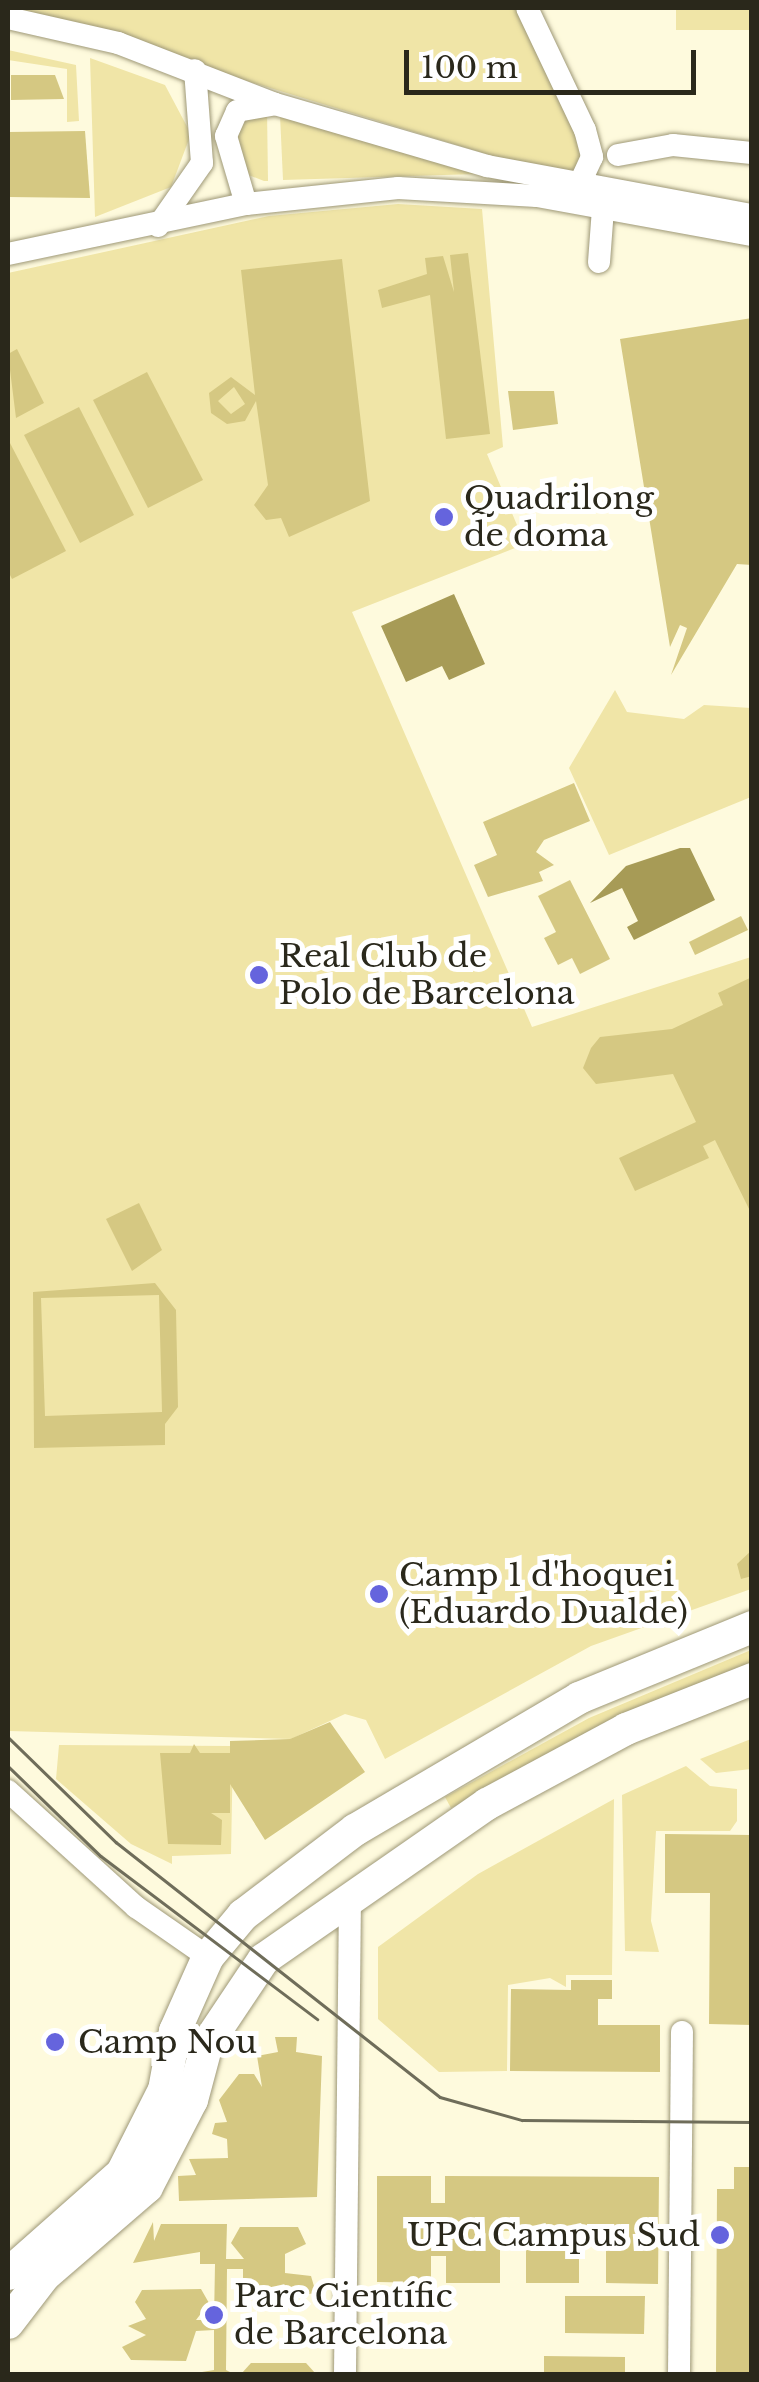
<!DOCTYPE html>
<meta charset="utf-8">
<style>
body{margin:0}
#map{position:relative;width:759px;height:2382px;overflow:hidden;background:#fefadd;font-family:"Libre Baskerville",serif}
div>[style]{position:absolute}
.green>*{inset:0;background:#f0e5a7}
.water>*{inset:0;background:#a79b56}
.building>*{inset:0;background:#d5c882}
.roads{filter:drop-shadow(0 0 2px #9e9877) drop-shadow(0 0 2px #9e9877)}
.street>*{height:22px;margin:-11px;padding:0 11px;transform-origin:11px;border-radius:11px;background:#fff}
.secondary>*{height:32px;margin:-16px;padding:0 16px;transform-origin:16px;border-radius:16px;background:#fff}
.tram>*{height:2.5px;margin:-1.25px;padding:0 1.25px;transform-origin:1.25px;border-radius:1.25px;background:#6f6d5a}
.dots>*{width:28px;height:28px;translate:-50% -50%;box-sizing:border-box;border:5px solid #fff;border-radius:50%}
span{translate:-50% -50%;white-space:nowrap;text-align:center;line-height:1.15;-webkit-text-stroke:10px #fff;paint-order:stroke}
.poi-label{font-size:32px;color:#2a281b}
.left{translate:0 -50%;text-align:left}
.right{translate:-100% -50%;text-align:right}
.frame{position:absolute;inset:0;border:10px solid #2a281b;pointer-events:none}
.scale{position:absolute;left:404px;top:50px;width:292px;height:45px;box-sizing:border-box;border:5px solid #2a281b;border-top:0;padding-left:12px;font-size:30px;line-height:35px;white-space:nowrap;color:#2a281b;-webkit-text-stroke:8px #fff;paint-order:stroke}
</style>
<div id="map">
<div class="green">
<i style="clip-path:polygon(8px 8px,516px 8px,585px 154px,578px 174px,506px 160px)"></i>
<i style="clip-path:polygon(676px 8px,751px 8px,751px 30px,676px 30px)"></i>
<i style="clip-path:polygon(8px 50px,76px 65px,79px 121px,67px 122px,67px 69px,8px 60px)"></i>
<i style="clip-path:polygon(90px 58px,165px 85px,191px 134px,171px 187px,95px 217px)"></i>
<i style="clip-path:polygon(267px 111px,268px 181px,264px 181px,246px 174px,233px 146px,245px 120px)"></i>
<i style="clip-path:polygon(280px 115px,476px 174px,283px 180px)"></i>
<i style="clip-path:polygon(398px 204px,482px 209px,503px 447px,487px 454px,525px 544px,352px 612px,532px 1027px,751px 957px,751px 1589px,591px 1646px,385px 1759px,366px 1720px,345px 1714px,291px 1739px,9px 1731px,8px 273px,269px 216px)"></i>
<i style="clip-path:polygon(615px 690px,627px 712px,684px 719px,704px 705px,751px 708px,751px 797px,609px 855px,569px 768px)"></i>
<i style="clip-path:polygon(751px 1650px,751px 1663px,451px 1808px,445px 1797px,589px 1718px)"></i>
<i style="clip-path:polygon(751px 1739px,751px 1769px,716px 1773px,700px 1759px)"></i>
<i style="clip-path:polygon(59px 1745px,233px 1746px,231px 1854px,172px 1856px,172px 1864px,131px 1844px,56px 1779px)"></i>
<i style="clip-path:polygon(686px 1766px,710px 1786px,737px 1789px,737px 1821px,730px 1831px,656px 1831px,651px 1921px,659px 1952px,625px 1951px,622px 1795px)"></i>
<i style="clip-path:polygon(614px 1799px,612px 1975px,566px 1975px,566px 1987px,550px 1978px,508px 1985px,507px 2071px,439px 2072px,378px 2019px,378px 1947px,478px 1874px)"></i>
</div>
<div class="water">
<i style="clip-path:polygon(454px 594px,485px 664px,449px 680px,442px 666px,406px 682px,381px 626px)"></i>
<i style="clip-path:polygon(680px 848px,690px 848px,715px 900px,634px 940px,627px 927px,638px 921px,622px 888px,590px 903px,626px 866px)"></i>
</div>
<div class="building">
<i style="clip-path:polygon(11px 75px,55px 75px,64px 99px,11px 100px)"></i>
<i style="clip-path:polygon(85px 131px,90px 198px,8px 197px,8px 132px)"></i>
<i style="clip-path:polygon(468px 253px,490px 434px,446px 439px,430px 295px,382px 308px,378px 290px,427px 274px,425px 258px,443px 256px,454px 292px,450px 255px)"></i>
<i style="clip-path:polygon(evenodd,342px 259px,370px 501px,289px 537px,281px 518px,266px 520px,254px 505px,268px 485px,256px 401px,245px 421px,227px 424px,211px 413px,209px 393px,231px 377px,255px 395px,241px 270px,342px 259px,234px 387px,245px 404px,231px 414px,218px 401px,234px 387px)"></i>
<i style="clip-path:polygon(752px 318px,752px 565px,737px 564px,671px 675px,687px 628px,680px 625px,670px 647px,620px 339px)"></i>
<i style="clip-path:polygon(17px 349px,44px 403px,16px 418px,8px 354px)"></i>
<i style="clip-path:polygon(147px 372px,203px 480px,148px 508px,93px 400px)"></i>
<i style="clip-path:polygon(508px 391px,554px 391px,558px 424px,513px 430px)"></i>
<i style="clip-path:polygon(79px 407px,134px 515px,80px 543px,24px 435px)"></i>
<i style="clip-path:polygon(10px 443px,66px 551px,12px 579px,8px 571px)"></i>
<i style="clip-path:polygon(574px 783px,590px 821px,544px 840px,536px 852px,554px 865px,539px 872px,543px 881px,488px 897px,474px 865px,497px 855px,483px 822px)"></i>
<i style="clip-path:polygon(570px 880px,610px 959px,580px 974px,572px 958px,558px 965px,544px 938px,556px 932px,538px 896px)"></i>
<i style="clip-path:polygon(741px 916px,748px 930px,695px 955px,689px 942px)"></i>
<i style="clip-path:polygon(752px 977px,752px 1215px,715px 1140px,703px 1146px,709px 1158px,635px 1191px,619px 1158px,696px 1122px,673px 1074px,596px 1084px,583px 1068px,591px 1048px,600px 1037px,672px 1029px,723px 1005px,718px 993px)"></i>
<i style="clip-path:polygon(139px 1203px,162px 1250px,132px 1271px,106px 1219px)"></i>
<i style="clip-path:polygon(evenodd,155px 1283px,176px 1310px,178px 1407px,165px 1424px,165px 1445px,34px 1448px,33px 1292px,155px 1283px,159px 1295px,162px 1412px,45px 1416px,41px 1298px,159px 1295px)"></i>
<i style="clip-path:polygon(752px 1550px,752px 1576px,741px 1579px,737px 1564px)"></i>
<i style="clip-path:polygon(330px 1722px,365px 1772px,265px 1840px,230px 1784px,230px 1813px,211px 1813px,222px 1820px,221px 1845px,168px 1844px,160px 1753px,190px 1753px,194px 1744px,200px 1753px,230px 1753px,230px 1741px,290px 1739px)"></i>
<i style="clip-path:polygon(665px 1834px,752px 1835px,752px 2025px,709px 2024px,710px 1893px,665px 1893px)"></i>
<i style="clip-path:polygon(571px 1980px,612px 1980px,612px 1999px,598px 1999px,598px 2025px,660px 2025px,660px 2072px,510px 2071px,511px 1989px,571px 1990px)"></i>
<i style="clip-path:polygon(275px 2037px,297px 2037px,296px 2052px,322px 2056px,317px 2197px,179px 2201px,178px 2176px,196px 2175px,189px 2159px,228px 2158px,227px 2139px,212px 2134px,215px 2123px,227px 2122px,219px 2100px,239px 2074px,254px 2074px,262px 2087px,257px 2056px,278px 2052px)"></i>
<i style="clip-path:polygon(734px 2167px,752px 2167px,752px 2374px,716px 2374px,717px 2189px,734px 2189px)"></i>
<i style="clip-path:polygon(377px 2176px,431px 2176px,431px 2203px,445px 2203px,445px 2176px,659px 2177px,658px 2284px,606px 2283px,606px 2245px,579px 2245px,579px 2283px,526px 2283px,526px 2231px,500px 2231px,500px 2283px,446px 2283px,446px 2256px,431px 2256px,431px 2283px,377px 2282px)"></i>
<i style="clip-path:polygon(153px 2222px,154px 2241px,161px 2224px,227px 2224px,226px 2259px,244px 2259px,231px 2243px,240px 2227px,298px 2227px,306px 2244px,285px 2254px,285px 2273px,311px 2276px,316px 2293px,254px 2301px,243px 2290px,243px 2269px,227px 2269px,226px 2370px,234px 2374px,190px 2374px,214px 2370px,214px 2330px,196px 2331px,186px 2361px,131px 2360px,122px 2347px,146px 2335px,128px 2326px,146px 2319px,135px 2302px,142px 2290px,201px 2289px,209px 2303px,196px 2320px,214px 2320px,215px 2264px,200px 2264px,200px 2252px,133px 2263px)"></i>
<i style="clip-path:polygon(565px 2296px,645px 2296px,644px 2334px,565px 2333px)"></i>
<i style="clip-path:polygon(544px 2356px,625px 2357px,625px 2374px,544px 2374px)"></i>
<i style="clip-path:polygon(251px 2363px,306px 2363px,316px 2374px,241px 2374px)"></i>
</div>
<div class="roads">
<div class="street">
<i style="left:527px;top:8px;width:135px;rotate:64.6deg"></i>
<i style="left:585px;top:130px;width:28px;rotate:75deg"></i>
<i style="left:592px;top:157px;width:29px;rotate:115deg"></i>
<i style="left:8px;top:18px;width:113px;rotate:12.8deg"></i>
<i style="left:118px;top:43px;width:168px;rotate:21.2deg"></i>
<i style="left:275px;top:104px;width:221px;rotate:16.3deg"></i>
<i style="left:487px;top:166px;width:269px;rotate:10.5deg"></i>
<i style="left:618px;top:155px;width:56px;rotate:-10.3deg"></i>
<i style="left:673px;top:145px;width:79px;rotate:5.8deg"></i>
<i style="left:246px;top:204px;width:71px;rotate:-106.4deg"></i>
<i style="left:226px;top:136px;width:27px;rotate:-66deg"></i>
<i style="left:237px;top:111px;width:39px;rotate:-10deg"></i>
<i style="left:158px;top:226px;width:77px;rotate:-55.1deg"></i>
<i style="left:202px;top:163px;width:93px;rotate:-94.3deg"></i>
<i style="left:8px;top:254px;width:243px;rotate:-11.9deg"></i>
<i style="left:246px;top:204px;width:153px;rotate:-6deg"></i>
<i style="left:398px;top:188px;width:139px;rotate:3.3deg"></i>
<i style="left:537px;top:196px;width:219px;rotate:10.3deg"></i>
<i style="left:599px;top:262px;width:66px;rotate:-85.7deg"></i>
<i style="left:8px;top:1791px;width:173px;rotate:42.2deg"></i>
<i style="left:136px;top:1907px;width:88px;rotate:34.8deg"></i>
<i style="left:345px;top:2374px;width:477px;rotate:-89.4deg"></i>
<i style="left:679px;top:2374px;width:342px;rotate:-89.5deg"></i>
</div>
<div class="secondary">
<i style="left:8px;top:2274px;width:152px;rotate:-41.5deg"></i>
<i style="left:122px;top:2173px;width:93px;rotate:-63.2deg"></i>
<i style="left:164px;top:2090px;width:60px;rotate:-79.4deg"></i>
<i style="left:175px;top:2031px;width:81px;rotate:-66deg"></i>
<i style="left:208px;top:1957px;width:55px;rotate:-50.2deg"></i>
<i style="left:243px;top:1915px;width:141px;rotate:-37.2deg"></i>
<i style="left:355px;top:1830px;width:260px;rotate:-30.5deg"></i>
<i style="left:579px;top:1698px;width:187px;rotate:-22.3deg"></i>
<i style="left:8px;top:2323px;width:59px;rotate:-52.5deg"></i>
<i style="left:44px;top:2276px;width:136px;rotate:-40.8deg"></i>
<i style="left:147px;top:2187px;width:98px;rotate:-62.7deg"></i>
<i style="left:192px;top:2100px;width:58px;rotate:-75deg"></i>
<i style="left:207px;top:2044px;width:102px;rotate:-56.2deg"></i>
<i style="left:264px;top:1959px;width:272px;rotate:-34.8deg"></i>
<i style="left:487px;top:1804px;width:158px;rotate:-28.3deg"></i>
<i style="left:626px;top:1729px;width:136px;rotate:-21.6deg"></i>
</div>
</div>
<div class="tram">
<i style="left:8px;top:1737px;width:151px;rotate:44.2deg"></i>
<i style="left:116px;top:1842px;width:412px;rotate:38.2deg"></i>
<i style="left:440px;top:2097px;width:85px;rotate:15.7deg"></i>
<i style="left:522px;top:2120px;width:230px;rotate:0.5deg"></i>
<i style="left:8px;top:1766px;width:129px;rotate:44.1deg"></i>
<i style="left:101px;top:1856px;width:271px;rotate:37deg"></i>
</div>
<div class="dots">
<i style="left:444px;top:517px;background:#6564dd"></i>
<i style="left:259px;top:975px;background:#6564dd"></i>
<i style="left:379px;top:1594px;background:#6564dd"></i>
<i style="left:55px;top:2042px;background:#6564dd"></i>
<i style="left:720px;top:2235px;background:#6564dd"></i>
<i style="left:214px;top:2315px;background:#6564dd"></i>
</div>
<div class="poi-label">
<span class="left" style="left:464px;top:517px">Quadrilong<br>de doma</span>
<span class="left" style="left:279px;top:975px">Real Club de<br>Polo de Barcelona</span>
<span class="left" style="left:399px;top:1594px">Camp 1 d'hoquei<br>(Eduardo Dualde)</span>
<span class="left" style="left:78px;top:2042px">Camp Nou</span>
<span class="right" style="left:700px;top:2235px">UPC Campus Sud</span>
<span class="left" style="left:234px;top:2315px">Parc Científic<br>de Barcelona</span>
</div>
<div class="frame"></div>
<div class="scale">100 m</div>
</div>
